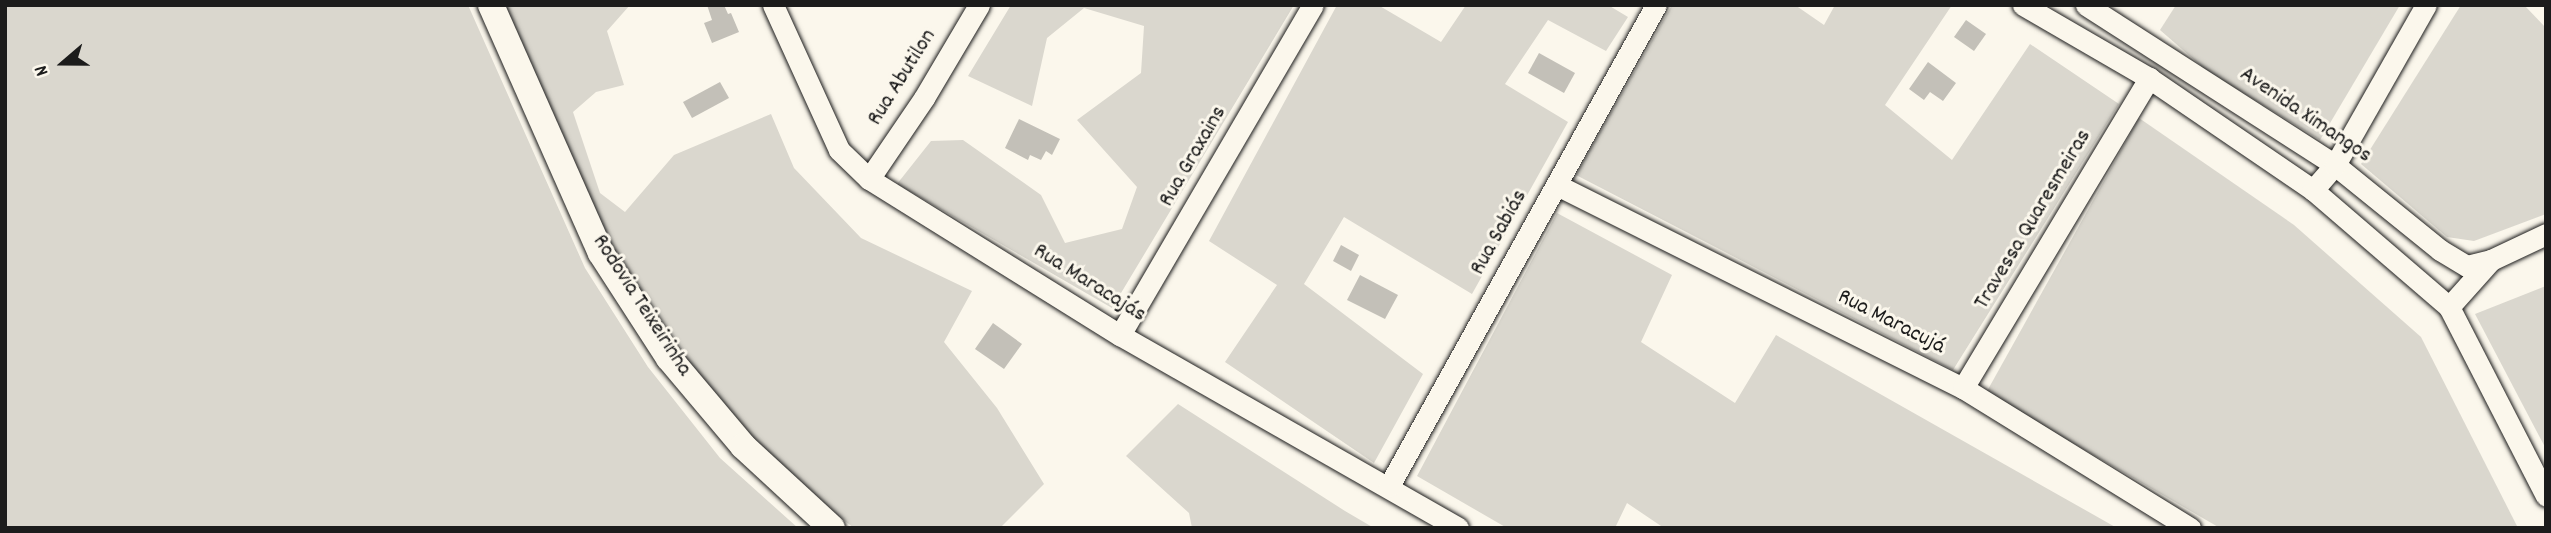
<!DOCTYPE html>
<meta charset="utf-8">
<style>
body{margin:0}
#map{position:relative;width:2551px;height:533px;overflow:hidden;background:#fbf7ec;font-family:Dekko,sans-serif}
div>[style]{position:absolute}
.green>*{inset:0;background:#dad7ce}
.building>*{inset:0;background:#c3c0b8}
.roads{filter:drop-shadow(0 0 2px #1c1c1c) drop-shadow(0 0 2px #1c1c1c)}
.minor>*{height:21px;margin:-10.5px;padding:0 10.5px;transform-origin:10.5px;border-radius:10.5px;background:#fbf7ec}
.major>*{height:26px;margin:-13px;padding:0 13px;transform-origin:13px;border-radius:13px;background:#fbf7ec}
span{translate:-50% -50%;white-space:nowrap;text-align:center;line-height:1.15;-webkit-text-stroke:6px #fbf7ec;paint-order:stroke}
.street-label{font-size:23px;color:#1c1c1c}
.frame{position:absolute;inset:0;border:7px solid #1c1c1c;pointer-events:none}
.north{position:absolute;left:28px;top:28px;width:70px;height:70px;-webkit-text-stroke:5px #fbf7ec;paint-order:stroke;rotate:250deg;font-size:19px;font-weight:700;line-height:28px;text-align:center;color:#1c1c1c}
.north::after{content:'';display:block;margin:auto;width:24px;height:32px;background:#1c1c1c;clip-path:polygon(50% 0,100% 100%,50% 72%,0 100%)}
</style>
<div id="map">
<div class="green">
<i style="clip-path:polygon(5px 5px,468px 5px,585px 268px,648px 367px,720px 458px,798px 528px,5px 528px)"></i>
<i style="clip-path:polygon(502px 5px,630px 5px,607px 31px,624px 85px,596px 92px,573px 112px,600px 193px,625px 212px,674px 155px,771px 114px,794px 168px,861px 238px,972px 291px,944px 342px,997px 408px,1044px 484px,1000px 528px,854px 528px,833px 512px,746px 432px,677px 348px,610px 246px)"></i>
<i style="clip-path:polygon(1011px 5px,1294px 5px,1112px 308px,897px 184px,931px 141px,963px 140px,1041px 195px,1065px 243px,1122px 229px,1137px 187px,1077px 120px,1141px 73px,1144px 26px,1084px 8px,1047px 38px,1032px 106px,968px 76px)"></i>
<i style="clip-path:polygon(1337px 5px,1378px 5px,1441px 42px,1466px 5px,1608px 5px,1628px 17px,1606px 51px,1548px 20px,1505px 84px,1568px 122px,1472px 294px,1344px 217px,1304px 284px,1423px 374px,1374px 463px,1225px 362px,1277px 285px,1209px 241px)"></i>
<i style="clip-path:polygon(1672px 5px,1795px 5px,1824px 25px,1835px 5px,1952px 5px,1885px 105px,1952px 160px,2030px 44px,2119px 104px,1953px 370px,1576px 175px)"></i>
<i style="clip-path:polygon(2176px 5px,2400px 5px,2320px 140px,2206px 70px,2160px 30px)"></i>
<i style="clip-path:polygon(2461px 5px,2524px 5px,2546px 28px,2546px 214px,2474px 241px,2447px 237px,2361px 164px)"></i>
<i style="clip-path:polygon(2139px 118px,2294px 225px,2421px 337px,2518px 528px,2220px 528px,1986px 393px)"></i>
<i style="clip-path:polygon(1557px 213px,1672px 275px,1641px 342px,1735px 403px,1776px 335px,2117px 528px,1664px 528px,1627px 503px,1615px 528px,1507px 528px,1417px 476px)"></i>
<i style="clip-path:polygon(2546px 286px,2546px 449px,2475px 314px)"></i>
<i style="clip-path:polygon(1178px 404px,1345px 511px,1374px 528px,1192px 528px,1189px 513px,1126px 456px)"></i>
</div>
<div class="building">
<i style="clip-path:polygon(707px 5px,724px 5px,728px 14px,731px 13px,739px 32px,712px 43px,704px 23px,712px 20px)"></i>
<i style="clip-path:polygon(1966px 20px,1986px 34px,1974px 51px,1954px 37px)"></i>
<i style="clip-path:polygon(1539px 53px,1575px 73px,1564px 93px,1528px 73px)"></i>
<i style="clip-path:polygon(1928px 62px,1956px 83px,1943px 101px,1930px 92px,1924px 100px,1909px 89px)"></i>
<i style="clip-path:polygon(720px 82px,729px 98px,692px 118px,683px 102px)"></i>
<i style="clip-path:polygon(1019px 119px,1060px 139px,1052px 155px,1046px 151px,1041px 160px,1030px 155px,1028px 160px,1005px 148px)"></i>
<i style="clip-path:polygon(1341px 245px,1359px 255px,1351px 271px,1333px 261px)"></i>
<i style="clip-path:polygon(1360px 275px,1398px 295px,1385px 319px,1347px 300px)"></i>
<i style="clip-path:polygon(993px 323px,1022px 344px,1004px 369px,975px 349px)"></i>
</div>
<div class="roads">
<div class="minor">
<i style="left:773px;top:5px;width:159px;rotate:65.5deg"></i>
<i style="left:839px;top:150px;width:42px;rotate:44deg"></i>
<i style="left:869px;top:179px;width:296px;rotate:31.9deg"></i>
<i style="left:1120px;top:335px;width:389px;rotate:29.7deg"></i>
<i style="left:2023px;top:5px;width:146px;rotate:30.1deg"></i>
<i style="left:2149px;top:78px;width:199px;rotate:34.3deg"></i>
<i style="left:2313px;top:190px;width:179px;rotate:40.7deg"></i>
<i style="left:2449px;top:307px;width:212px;rotate:62.8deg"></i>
<i style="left:2086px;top:5px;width:296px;rotate:32.7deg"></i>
<i style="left:2335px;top:165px;width:135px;rotate:39deg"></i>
<i style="left:2440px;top:250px;width:31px;rotate:31deg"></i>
<i style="left:2467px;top:266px;width:25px;rotate:-14deg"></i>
<i style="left:869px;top:179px;width:98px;rotate:-55.8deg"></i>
<i style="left:924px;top:98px;width:108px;rotate:-59.4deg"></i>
<i style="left:1557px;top:185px;width:454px;rotate:26.6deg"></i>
<i style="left:1963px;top:388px;width:267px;rotate:31.7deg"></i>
<i style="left:2313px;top:190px;width:33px;rotate:-49deg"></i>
<i style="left:2335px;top:165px;width:184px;rotate:-60.4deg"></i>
<i style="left:2449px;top:307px;width:63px;rotate:-48.2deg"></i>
<i style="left:2491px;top:260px;width:61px;rotate:-25.3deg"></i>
<i style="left:1120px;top:335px;width:382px;rotate:-59.7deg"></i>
<i style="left:1963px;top:388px;width:362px;rotate:-59deg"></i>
<i style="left:1389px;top:486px;width:550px;rotate:-60.97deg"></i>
</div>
<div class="major">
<i style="left:491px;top:5px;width:271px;rotate:66.1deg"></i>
<i style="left:601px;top:253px;width:125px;rotate:57.1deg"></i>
<i style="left:669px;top:358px;width:115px;rotate:49.9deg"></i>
<i style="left:743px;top:446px;width:121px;rotate:42.7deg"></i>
</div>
</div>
<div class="street-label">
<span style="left:903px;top:78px;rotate:-58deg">Rua Abutilon</span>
<span style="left:2305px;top:116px;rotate:34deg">Avenida Ximangos</span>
<span style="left:1194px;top:157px;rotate:-60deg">Rua Graxains</span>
<span style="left:2034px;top:220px;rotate:-59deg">Travessa Quaresmeiras</span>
<span style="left:1500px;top:233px;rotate:-61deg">Rua Sabiás</span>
<span style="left:1089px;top:284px;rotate:32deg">Rua Maracajás</span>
<span style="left:641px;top:306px;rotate:57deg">Rodovia Teixeirinha</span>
<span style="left:1891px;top:323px;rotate:27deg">Rua Maracujá</span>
</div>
<div class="frame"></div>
<div class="north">N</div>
</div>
